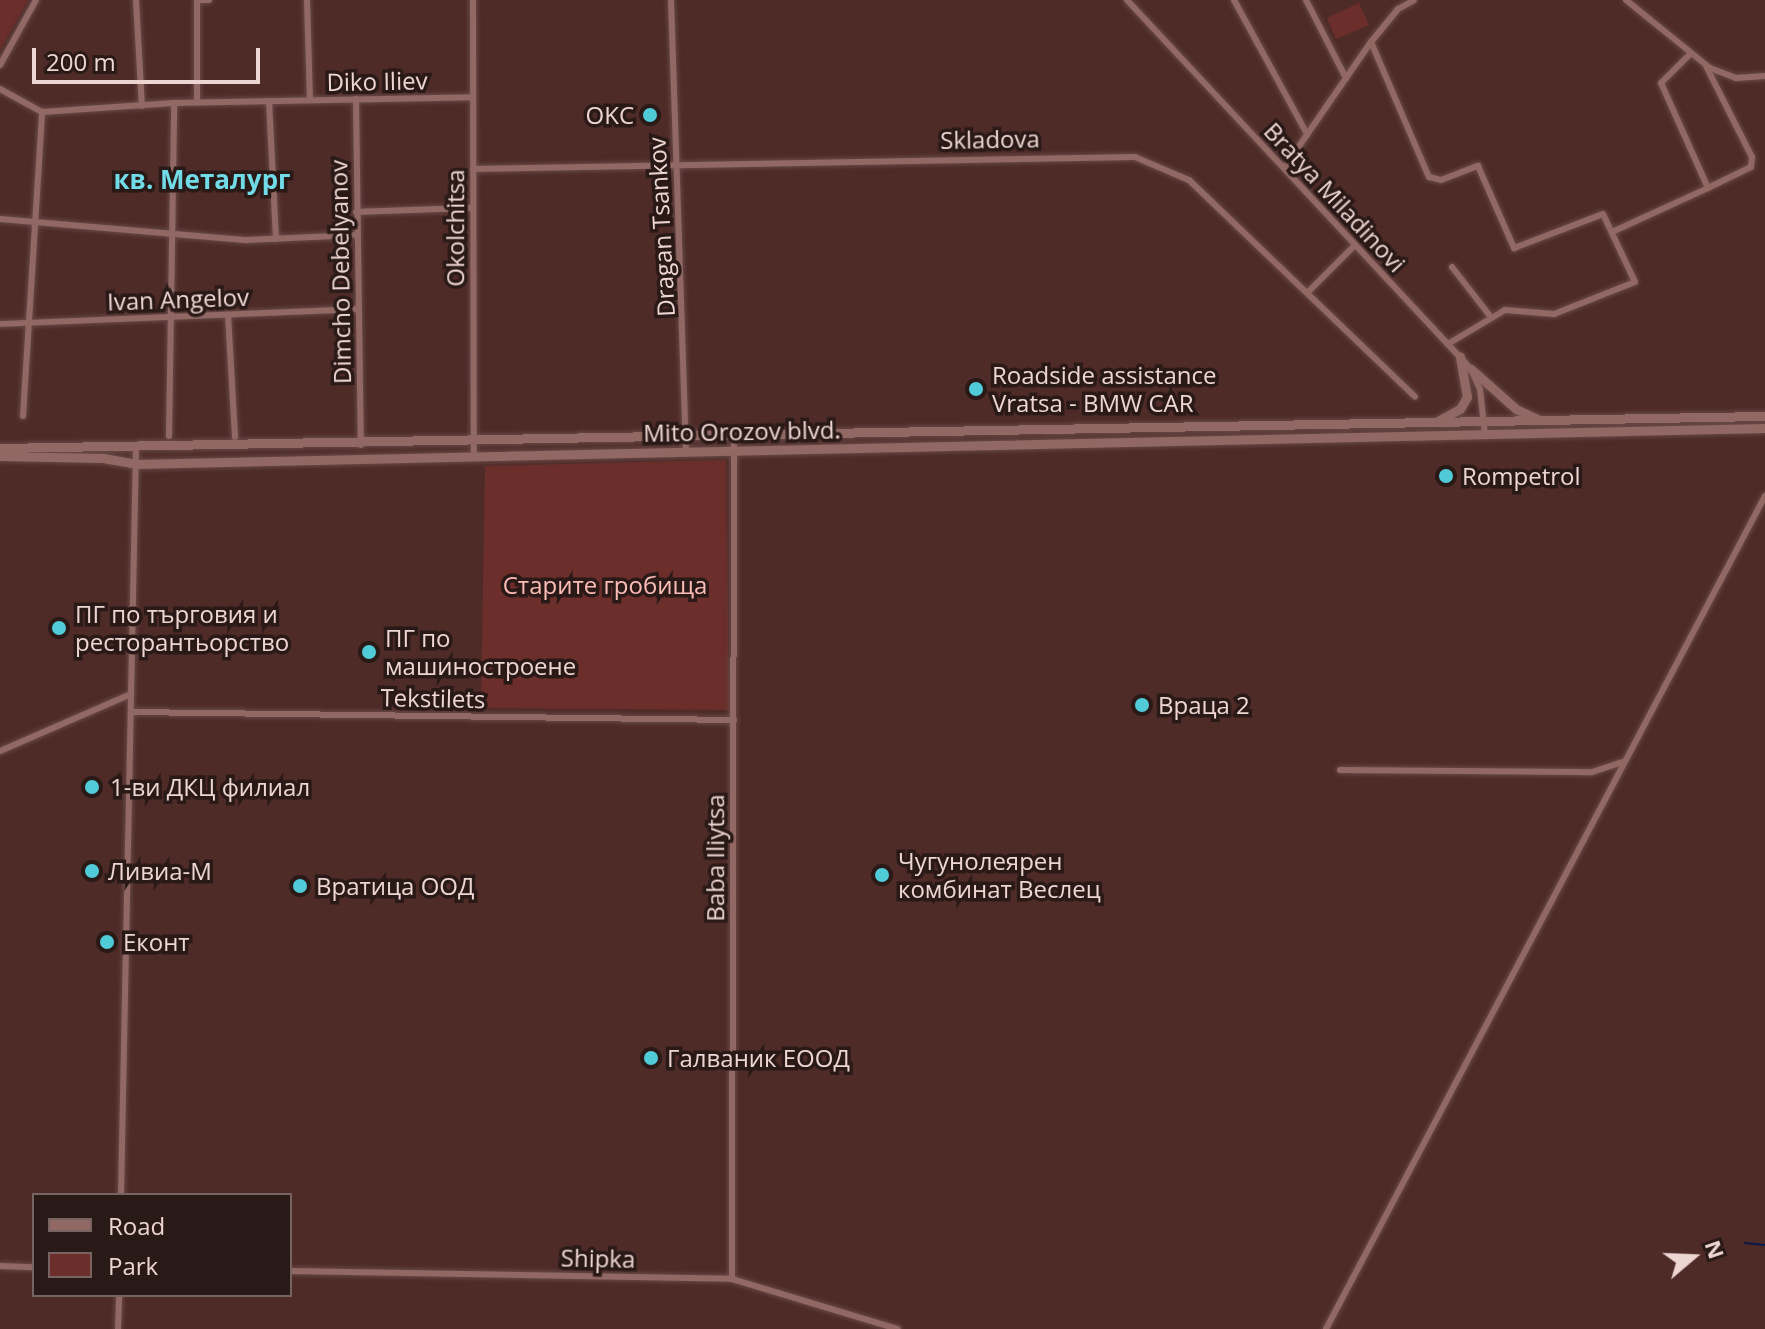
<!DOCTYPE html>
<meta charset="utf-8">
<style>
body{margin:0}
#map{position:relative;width:1765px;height:1329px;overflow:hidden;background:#4f2b28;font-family:"Open Sans",sans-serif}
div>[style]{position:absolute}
.green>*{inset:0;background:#6b2e2a}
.stream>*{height:2px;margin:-1px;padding:0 1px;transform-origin:1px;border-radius:1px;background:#09194a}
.roads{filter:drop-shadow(0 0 2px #674946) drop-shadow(0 0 2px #674946)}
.street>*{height:6px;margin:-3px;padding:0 3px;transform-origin:3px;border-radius:3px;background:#916863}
.secondary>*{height:9px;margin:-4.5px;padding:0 4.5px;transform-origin:4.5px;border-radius:4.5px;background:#916863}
.dots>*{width:22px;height:22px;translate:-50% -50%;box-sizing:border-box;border:4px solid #291917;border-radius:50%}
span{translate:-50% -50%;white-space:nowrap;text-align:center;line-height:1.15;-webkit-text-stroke:7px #291917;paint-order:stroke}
.street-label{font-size:24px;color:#edd5d2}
.poi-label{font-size:24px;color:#edd5d2}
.right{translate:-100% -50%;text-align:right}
.left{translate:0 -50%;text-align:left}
.park-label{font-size:24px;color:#fcbcb6}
.neighbourhood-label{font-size:26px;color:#71dbe8;font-weight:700}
.legend{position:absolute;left:32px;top:1193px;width:260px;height:104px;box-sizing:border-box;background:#291917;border:2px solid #776462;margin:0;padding:10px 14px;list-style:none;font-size:24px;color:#edd5d2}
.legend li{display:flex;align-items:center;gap:16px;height:40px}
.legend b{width:40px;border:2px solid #776462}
.north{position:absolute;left:1653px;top:1217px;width:80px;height:80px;-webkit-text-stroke:6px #291917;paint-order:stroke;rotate:71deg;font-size:22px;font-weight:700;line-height:32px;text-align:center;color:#edd5d2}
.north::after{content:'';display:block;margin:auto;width:28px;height:36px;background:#edd5d2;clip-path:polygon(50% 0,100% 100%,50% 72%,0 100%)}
.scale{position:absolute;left:32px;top:48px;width:228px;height:36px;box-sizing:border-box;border:4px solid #edd5d2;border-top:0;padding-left:10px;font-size:24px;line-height:28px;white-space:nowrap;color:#edd5d2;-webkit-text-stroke:6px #291917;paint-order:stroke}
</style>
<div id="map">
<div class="green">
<i style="clip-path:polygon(0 0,28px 0,0 50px)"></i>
<i style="clip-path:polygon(1359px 3px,1369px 25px,1336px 39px,1327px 18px)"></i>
<i style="clip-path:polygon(726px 460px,729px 710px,481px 708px,485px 466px)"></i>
</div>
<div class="stream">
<i style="left:1745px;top:1243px;width:20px;rotate:6deg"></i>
</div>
<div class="roads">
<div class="street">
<i style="left:136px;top:0;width:106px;rotate:86.8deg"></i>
<i style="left:197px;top:0;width:102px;rotate:90deg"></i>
<i style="left:197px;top:0;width:12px"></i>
<i style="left:307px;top:0;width:100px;rotate:88.3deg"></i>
<i style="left:473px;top:0;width:457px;rotate:89.9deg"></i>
<i style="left:671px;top:0;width:452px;rotate:88.1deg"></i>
<i style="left:1127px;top:0;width:504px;rotate:47.01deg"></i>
<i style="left:1471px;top:369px;width:22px;rotate:66deg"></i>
<i style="left:1480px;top:389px;width:46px;rotate:83.8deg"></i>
<i style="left:1234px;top:0;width:153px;rotate:61.4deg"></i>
<i style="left:1306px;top:0;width:88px;rotate:62.9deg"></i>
<i style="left:1626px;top:0;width:108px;rotate:39deg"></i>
<i style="left:1710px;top:68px;width:28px;rotate:21deg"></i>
<i style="left:1736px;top:78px;width:29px;rotate:-4deg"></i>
<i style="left:1371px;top:42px;width:147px;rotate:66.8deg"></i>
<i style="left:1429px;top:177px;width:12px;rotate:14deg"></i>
<i style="left:1441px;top:180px;width:40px;rotate:-21deg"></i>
<i style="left:1478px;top:166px;width:90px;rotate:66.3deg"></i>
<i style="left:1514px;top:248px;width:95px;rotate:-20.9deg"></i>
<i style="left:1603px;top:214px;width:75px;rotate:64.8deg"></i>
<i style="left:1635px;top:282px;width:87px;rotate:158.4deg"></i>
<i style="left:1554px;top:314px;width:49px;rotate:-175.3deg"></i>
<i style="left:1505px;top:310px;width:66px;rotate:149.2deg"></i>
<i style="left:0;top:65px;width:74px;rotate:-61deg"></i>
<i style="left:1706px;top:66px;width:102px;rotate:63.2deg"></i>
<i style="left:1752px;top:157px;width:10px;rotate:96deg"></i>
<i style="left:1751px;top:167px;width:48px;rotate:154deg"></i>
<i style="left:0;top:89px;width:48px;rotate:28.7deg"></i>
<i style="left:42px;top:112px;width:132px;rotate:-3.9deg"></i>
<i style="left:174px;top:103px;width:299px;rotate:-1.1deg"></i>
<i style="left:356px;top:99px;width:346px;rotate:89.2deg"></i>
<i style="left:269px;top:101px;width:138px;rotate:87.1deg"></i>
<i style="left:1284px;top:168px;width:153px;rotate:-55.4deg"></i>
<i style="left:1371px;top:42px;width:43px;rotate:-50.7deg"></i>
<i style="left:1398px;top:9px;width:18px;rotate:-29deg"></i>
<i style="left:473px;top:169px;width:662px;rotate:-1.04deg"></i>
<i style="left:1135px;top:157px;width:59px;rotate:23.1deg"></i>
<i style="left:1189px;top:180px;width:313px;rotate:43.8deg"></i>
<i style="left:356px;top:212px;width:117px;rotate:-2deg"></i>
<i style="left:0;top:219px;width:248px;rotate:4.9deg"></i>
<i style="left:247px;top:240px;width:109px;rotate:-2.6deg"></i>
<i style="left:1612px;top:232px;width:106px;rotate:-24.6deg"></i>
<i style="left:1708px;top:188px;width:115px;rotate:-114.1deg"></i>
<i style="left:1661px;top:83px;width:41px;rotate:-45deg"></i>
<i style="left:1452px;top:267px;width:62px;rotate:52.2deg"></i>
<i style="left:1308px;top:292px;width:66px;rotate:-45deg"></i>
<i style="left:228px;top:315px;width:122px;rotate:86.7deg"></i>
<i style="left:0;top:324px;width:358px;rotate:-2.4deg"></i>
<i style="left:23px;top:416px;width:305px;rotate:-86.4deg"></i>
<i style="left:169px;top:436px;width:333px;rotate:-89.1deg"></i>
<i style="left:131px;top:712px;width:603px;rotate:0.76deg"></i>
<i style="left:0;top:751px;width:143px;rotate:-23.5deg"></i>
<i style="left:1340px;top:770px;width:252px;rotate:0.5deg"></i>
<i style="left:1592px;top:772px;width:32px;rotate:-18deg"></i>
<i style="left:121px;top:1195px;width:746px;rotate:-88.85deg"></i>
<i style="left:0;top:1266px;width:34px;rotate:2deg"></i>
<i style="left:290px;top:1271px;width:442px;rotate:1deg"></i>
<i style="left:732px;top:1279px;width:173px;rotate:16.8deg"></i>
<i style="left:732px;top:1279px;width:842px;rotate:-89.86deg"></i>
<i style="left:118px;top:1329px;width:34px;rotate:-88deg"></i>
<i style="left:1326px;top:1329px;width:942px;rotate:-62.21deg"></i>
</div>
<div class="secondary">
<i style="left:1471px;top:369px;width:60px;rotate:41.6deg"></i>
<i style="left:1516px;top:409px;width:26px;rotate:25deg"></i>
<i style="left:1438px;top:421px;width:25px;rotate:-29deg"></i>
<i style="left:1460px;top:409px;width:14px;rotate:-60deg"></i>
<i style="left:1467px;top:397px;width:41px;rotate:-99.9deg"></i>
<i style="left:0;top:448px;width:1765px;rotate:-1.04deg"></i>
<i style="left:0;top:456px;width:103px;rotate:1.1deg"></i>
<i style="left:103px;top:458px;width:34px;rotate:10deg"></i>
<i style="left:136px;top:464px;width:1629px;rotate:-1.27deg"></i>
</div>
</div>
<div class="dots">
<i style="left:650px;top:115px;background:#52cbd9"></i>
<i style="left:976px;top:389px;background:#52cbd9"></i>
<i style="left:1446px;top:476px;background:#52cbd9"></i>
<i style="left:59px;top:628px;background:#52cbd9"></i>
<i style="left:369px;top:652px;background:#52cbd9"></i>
<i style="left:1142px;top:705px;background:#52cbd9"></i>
<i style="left:92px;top:787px;background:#52cbd9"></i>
<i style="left:92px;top:871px;background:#52cbd9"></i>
<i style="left:882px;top:875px;background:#52cbd9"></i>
<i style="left:300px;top:886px;background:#52cbd9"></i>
<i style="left:107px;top:942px;background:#52cbd9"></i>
<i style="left:651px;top:1058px;background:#52cbd9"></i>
</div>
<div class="street-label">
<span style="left:377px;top:81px;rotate:-1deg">Diko Iliev</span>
<span style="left:990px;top:139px;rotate:-1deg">Skladova</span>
<span style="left:1335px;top:197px;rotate:47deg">Bratya Miladinovi</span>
<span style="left:661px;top:227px;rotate:-93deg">Dragan Tsankov</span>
<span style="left:455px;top:228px;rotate:-90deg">Okolchitsa</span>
<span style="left:340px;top:272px;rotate:-91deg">Dimcho Debelyanov</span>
<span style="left:178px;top:299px;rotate:-2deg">Ivan Angelov</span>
<span style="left:742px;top:431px;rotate:-1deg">Mito Orozov blvd.</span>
<span style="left:433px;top:698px;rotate:1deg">Tekstilets</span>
<span style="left:715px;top:858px;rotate:-90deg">Baba Iliytsa</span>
<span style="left:598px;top:1258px;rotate:1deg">Shipka</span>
</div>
<div class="poi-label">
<span class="right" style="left:634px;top:115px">OKC</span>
<span class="left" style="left:992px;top:389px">Roadside assistance<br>Vratsa - BMW CAR</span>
<span class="left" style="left:1462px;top:476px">Rompetrol</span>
<span class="left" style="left:75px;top:628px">ПГ по търговия и<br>ресторантьорство</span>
<span class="left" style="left:385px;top:652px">ПГ по<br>машиностроене</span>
<span class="left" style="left:1158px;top:705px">Враца 2</span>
<span class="left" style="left:110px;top:787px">1-ви ДКЦ филиал</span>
<span class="left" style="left:898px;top:875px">Чугунолеярен<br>комбинат Веслец</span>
<span class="left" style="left:108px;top:871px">Ливиа-М</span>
<span class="left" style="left:316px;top:886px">Вратица ООД</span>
<span class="left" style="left:123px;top:942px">Еконт</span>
<span class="left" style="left:667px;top:1058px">Галваник ЕООД</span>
</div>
<div class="park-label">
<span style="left:605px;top:585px">Старите гробища</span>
</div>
<div class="neighbourhood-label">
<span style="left:202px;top:180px">кв. Металург</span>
</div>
<ul class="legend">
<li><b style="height:10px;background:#916863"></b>Road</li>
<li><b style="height:22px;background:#6b2e2a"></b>Park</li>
</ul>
<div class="north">N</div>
<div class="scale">200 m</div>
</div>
